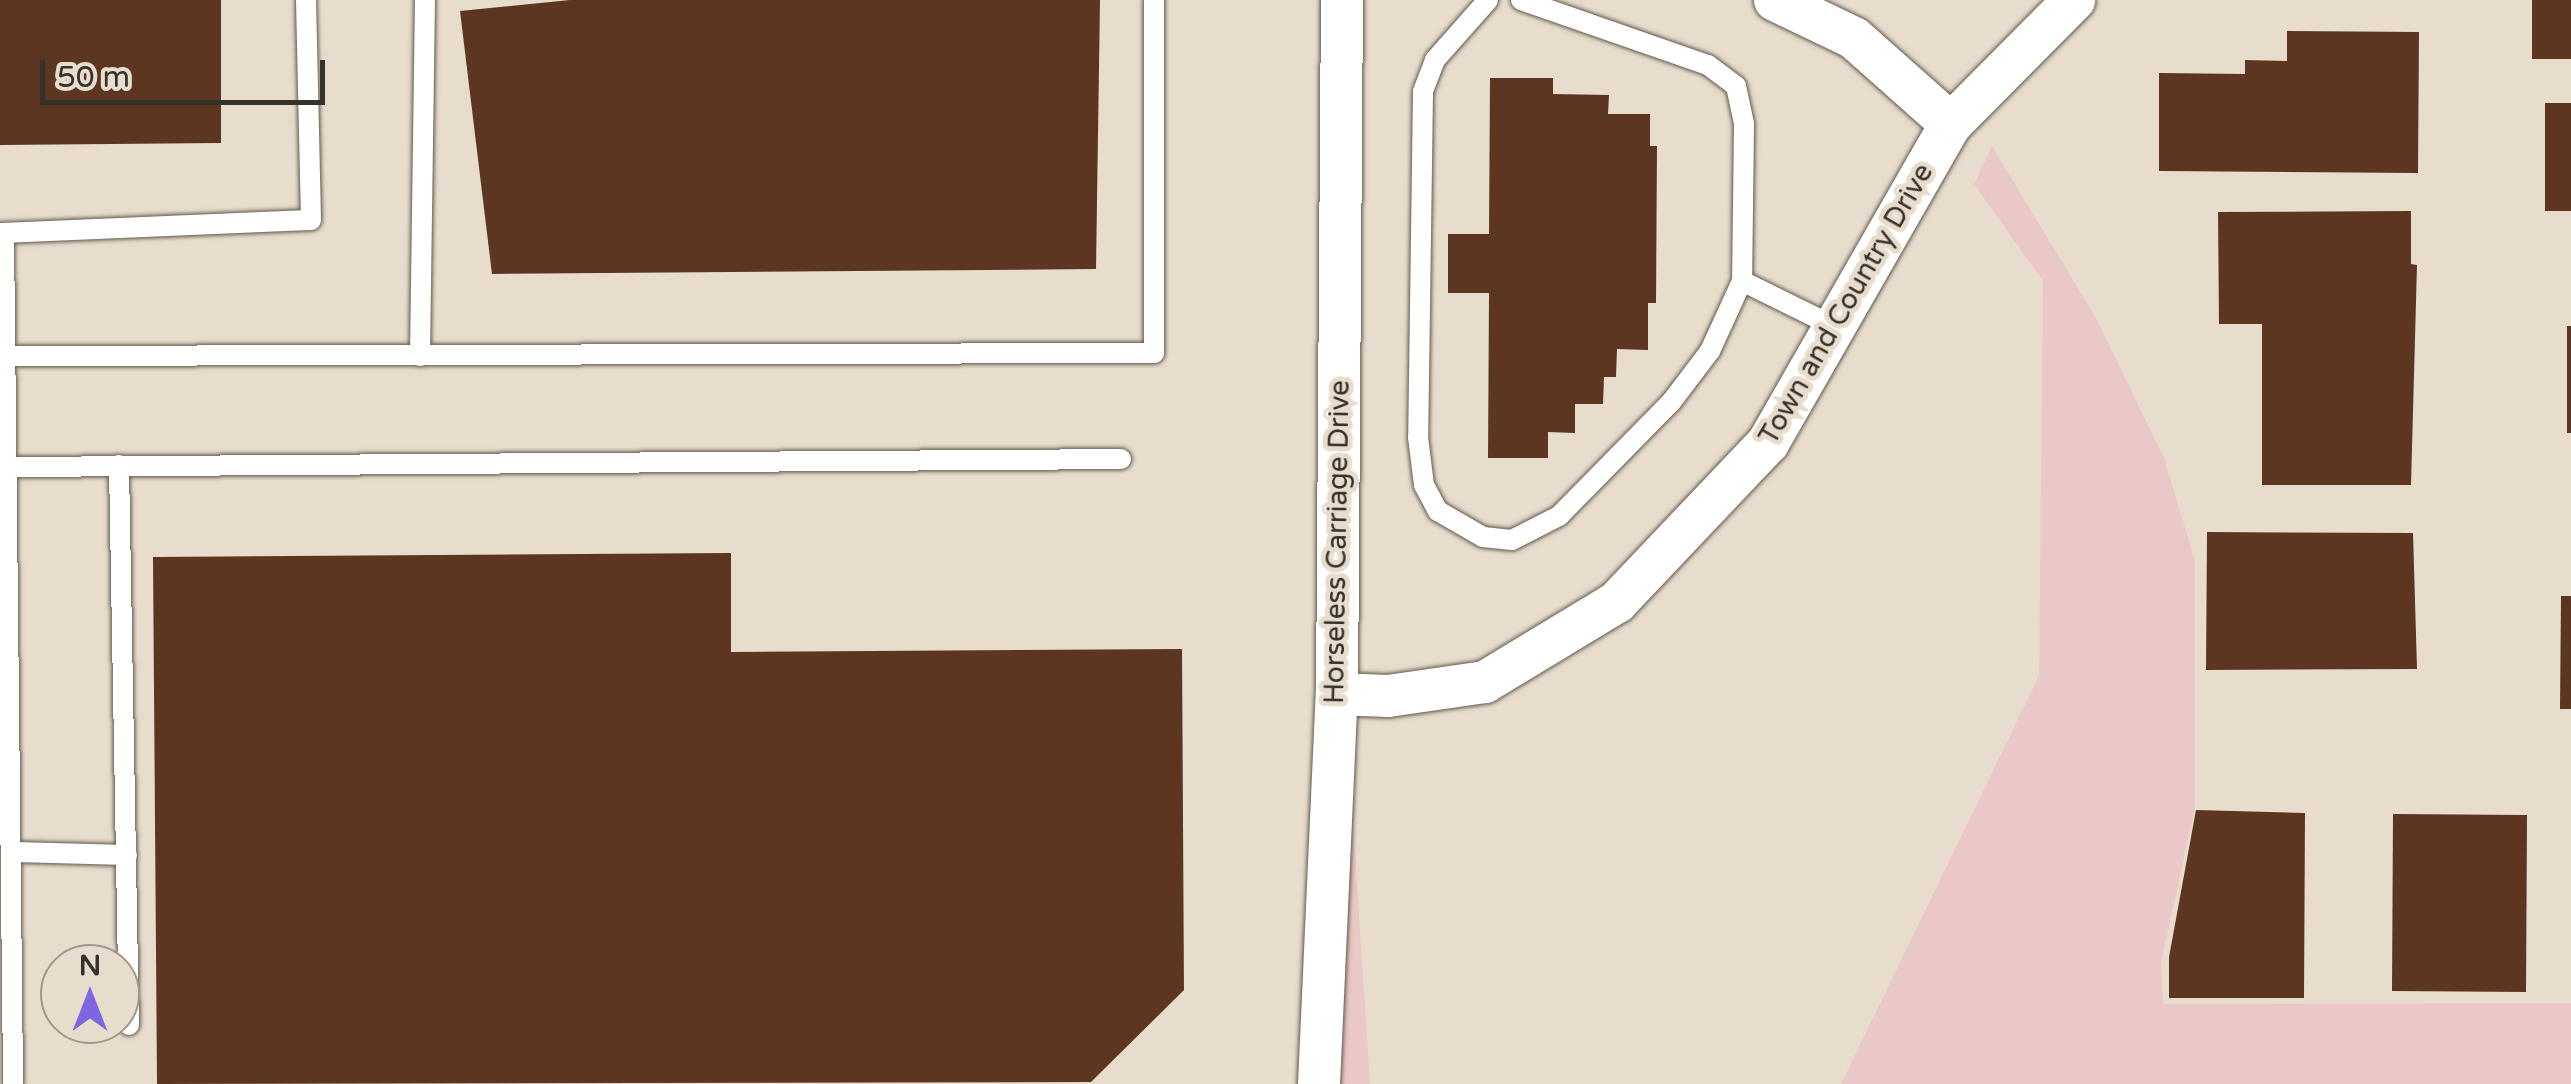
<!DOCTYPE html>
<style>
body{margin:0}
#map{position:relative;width:2571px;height:1084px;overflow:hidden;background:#e8ddcd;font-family:"Varela Round",sans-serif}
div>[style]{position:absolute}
.green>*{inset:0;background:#eac8c7}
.building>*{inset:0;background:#5c3621}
.roads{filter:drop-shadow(0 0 2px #62594b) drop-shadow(0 0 2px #62594b)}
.service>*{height:20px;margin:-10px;padding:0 10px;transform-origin:10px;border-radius:10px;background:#fff}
.minor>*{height:42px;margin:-21px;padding:0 21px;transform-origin:21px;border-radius:21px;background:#fff}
span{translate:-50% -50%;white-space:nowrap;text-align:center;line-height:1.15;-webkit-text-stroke:10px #e8ddcd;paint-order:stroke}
.street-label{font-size:28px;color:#35312b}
.north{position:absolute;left:40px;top:944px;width:100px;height:100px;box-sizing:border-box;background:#e8ddcd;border:2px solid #a0988c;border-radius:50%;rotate:0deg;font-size:28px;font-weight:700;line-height:40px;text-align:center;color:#35312b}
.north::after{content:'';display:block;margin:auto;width:35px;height:45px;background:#7f66e1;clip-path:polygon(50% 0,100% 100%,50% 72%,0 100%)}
.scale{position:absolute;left:40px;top:60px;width:285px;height:45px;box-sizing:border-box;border:5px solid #35312b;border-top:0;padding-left:12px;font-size:30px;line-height:35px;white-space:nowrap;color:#35312b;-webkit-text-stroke:8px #e8ddcd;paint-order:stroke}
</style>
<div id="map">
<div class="green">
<i style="clip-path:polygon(1992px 146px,2096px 318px,2164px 458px,2195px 561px,2195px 807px,2161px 963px,2163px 1004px,2571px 1003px,2571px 1084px,1841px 1084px,2039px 676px,2043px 281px,1974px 184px)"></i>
<i style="clip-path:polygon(1351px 791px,1370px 1084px,1340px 1084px)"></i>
</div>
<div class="building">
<i style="clip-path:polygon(0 0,221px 0,221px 143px,0 145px)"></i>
<i style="clip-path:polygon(570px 0,1100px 0,1096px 269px,492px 274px,460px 11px)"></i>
<i style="clip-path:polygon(2532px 0,2571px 0,2571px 59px,2532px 59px)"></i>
<i style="clip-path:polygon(2287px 31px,2419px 32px,2418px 173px,2159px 171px,2159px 73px,2245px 74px,2245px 60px,2287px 61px)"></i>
<i style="clip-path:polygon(1490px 78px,1553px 78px,1553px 94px,1609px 95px,1608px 114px,1650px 114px,1650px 146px,1657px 146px,1656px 303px,1648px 303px,1648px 350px,1617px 349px,1616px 377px,1604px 377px,1603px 404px,1575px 404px,1575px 433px,1548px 432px,1548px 458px,1488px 458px,1489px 293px,1448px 293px,1448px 234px,1489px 234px)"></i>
<i style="clip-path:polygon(2545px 103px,2571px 103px,2571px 211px,2545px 211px)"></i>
<i style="clip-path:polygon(2411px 211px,2411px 264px,2417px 265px,2411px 485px,2262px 485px,2262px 324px,2219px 324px,2218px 212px)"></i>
<i style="clip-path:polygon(2567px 326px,2571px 326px,2571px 433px,2567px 433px)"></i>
<i style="clip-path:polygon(2207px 532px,2413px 533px,2417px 669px,2206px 670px)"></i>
<i style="clip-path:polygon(731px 553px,731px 652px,1182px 649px,1184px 990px,1091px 1082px,157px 1084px,153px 557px)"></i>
<i style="clip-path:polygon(2561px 596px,2571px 596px,2571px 709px,2560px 709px)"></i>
<i style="clip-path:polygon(2196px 810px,2305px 813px,2304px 998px,2169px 998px,2169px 957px)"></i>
<i style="clip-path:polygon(2393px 814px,2527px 815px,2526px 992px,2392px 991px)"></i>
</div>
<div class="roads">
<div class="service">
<i style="left:1488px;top:0;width:80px;rotate:131.5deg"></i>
<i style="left:1435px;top:60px;width:34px;rotate:111deg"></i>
<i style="left:1423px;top:92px;width:345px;rotate:90.8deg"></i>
<i style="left:1418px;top:437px;width:48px;rotate:82.9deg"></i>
<i style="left:1424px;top:485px;width:30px;rotate:62deg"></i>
<i style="left:1438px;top:511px;width:52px;rotate:30deg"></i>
<i style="left:1483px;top:537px;width:29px;rotate:6deg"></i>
<i style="left:1512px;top:540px;width:53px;rotate:-27.1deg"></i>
<i style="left:1559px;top:516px;width:161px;rotate:-45.5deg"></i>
<i style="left:1672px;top:401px;width:63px;rotate:-52.8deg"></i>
<i style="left:1710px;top:351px;width:77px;rotate:-65.4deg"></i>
<i style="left:1742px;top:281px;width:104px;rotate:26.3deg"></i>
<i style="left:1521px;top:0;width:198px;rotate:19.2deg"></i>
<i style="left:1708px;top:65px;width:35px;rotate:37deg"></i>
<i style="left:1736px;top:86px;width:39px;rotate:78deg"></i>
<i style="left:1744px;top:124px;width:157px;rotate:90.7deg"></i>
<i style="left:0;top:233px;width:311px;rotate:-2.4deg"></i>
<i style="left:311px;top:220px;width:220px;rotate:-91.3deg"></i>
<i style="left:4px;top:233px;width:851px;rotate:89.39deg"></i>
<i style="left:9px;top:356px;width:1145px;rotate:-0.15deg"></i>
<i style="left:1154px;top:353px;width:353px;rotate:-90deg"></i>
<i style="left:420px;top:356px;width:356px;rotate:-89.2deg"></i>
<i style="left:119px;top:465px;width:560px;rotate:88.98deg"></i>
<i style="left:12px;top:467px;width:1109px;rotate:-0.41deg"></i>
<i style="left:15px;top:852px;width:112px;rotate:1.5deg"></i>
</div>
<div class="minor">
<i style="left:1775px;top:0;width:88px;rotate:25.7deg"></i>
<i style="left:1854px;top:38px;width:130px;rotate:41.6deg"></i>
<i style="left:1337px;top:694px;width:51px;rotate:2.2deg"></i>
<i style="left:1388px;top:696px;width:98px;rotate:-8.2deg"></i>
<i style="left:1485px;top:682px;width:154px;rotate:-31.2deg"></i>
<i style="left:1617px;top:602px;width:219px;rotate:-46.5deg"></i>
<i style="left:1768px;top:443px;width:368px;rotate:-60.2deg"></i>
<i style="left:1951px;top:124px;width:175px;rotate:-45.2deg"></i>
<i style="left:1319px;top:1084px;width:390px;rotate:-87.4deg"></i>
<i style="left:1337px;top:694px;width:694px;rotate:-89.59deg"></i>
</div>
</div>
<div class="street-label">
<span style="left:1846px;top:304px;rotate:-60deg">Town and Country Drive</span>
<span style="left:1337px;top:542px;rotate:-89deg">Horseless Carriage Drive</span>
</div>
<div class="north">N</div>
<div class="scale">50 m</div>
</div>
